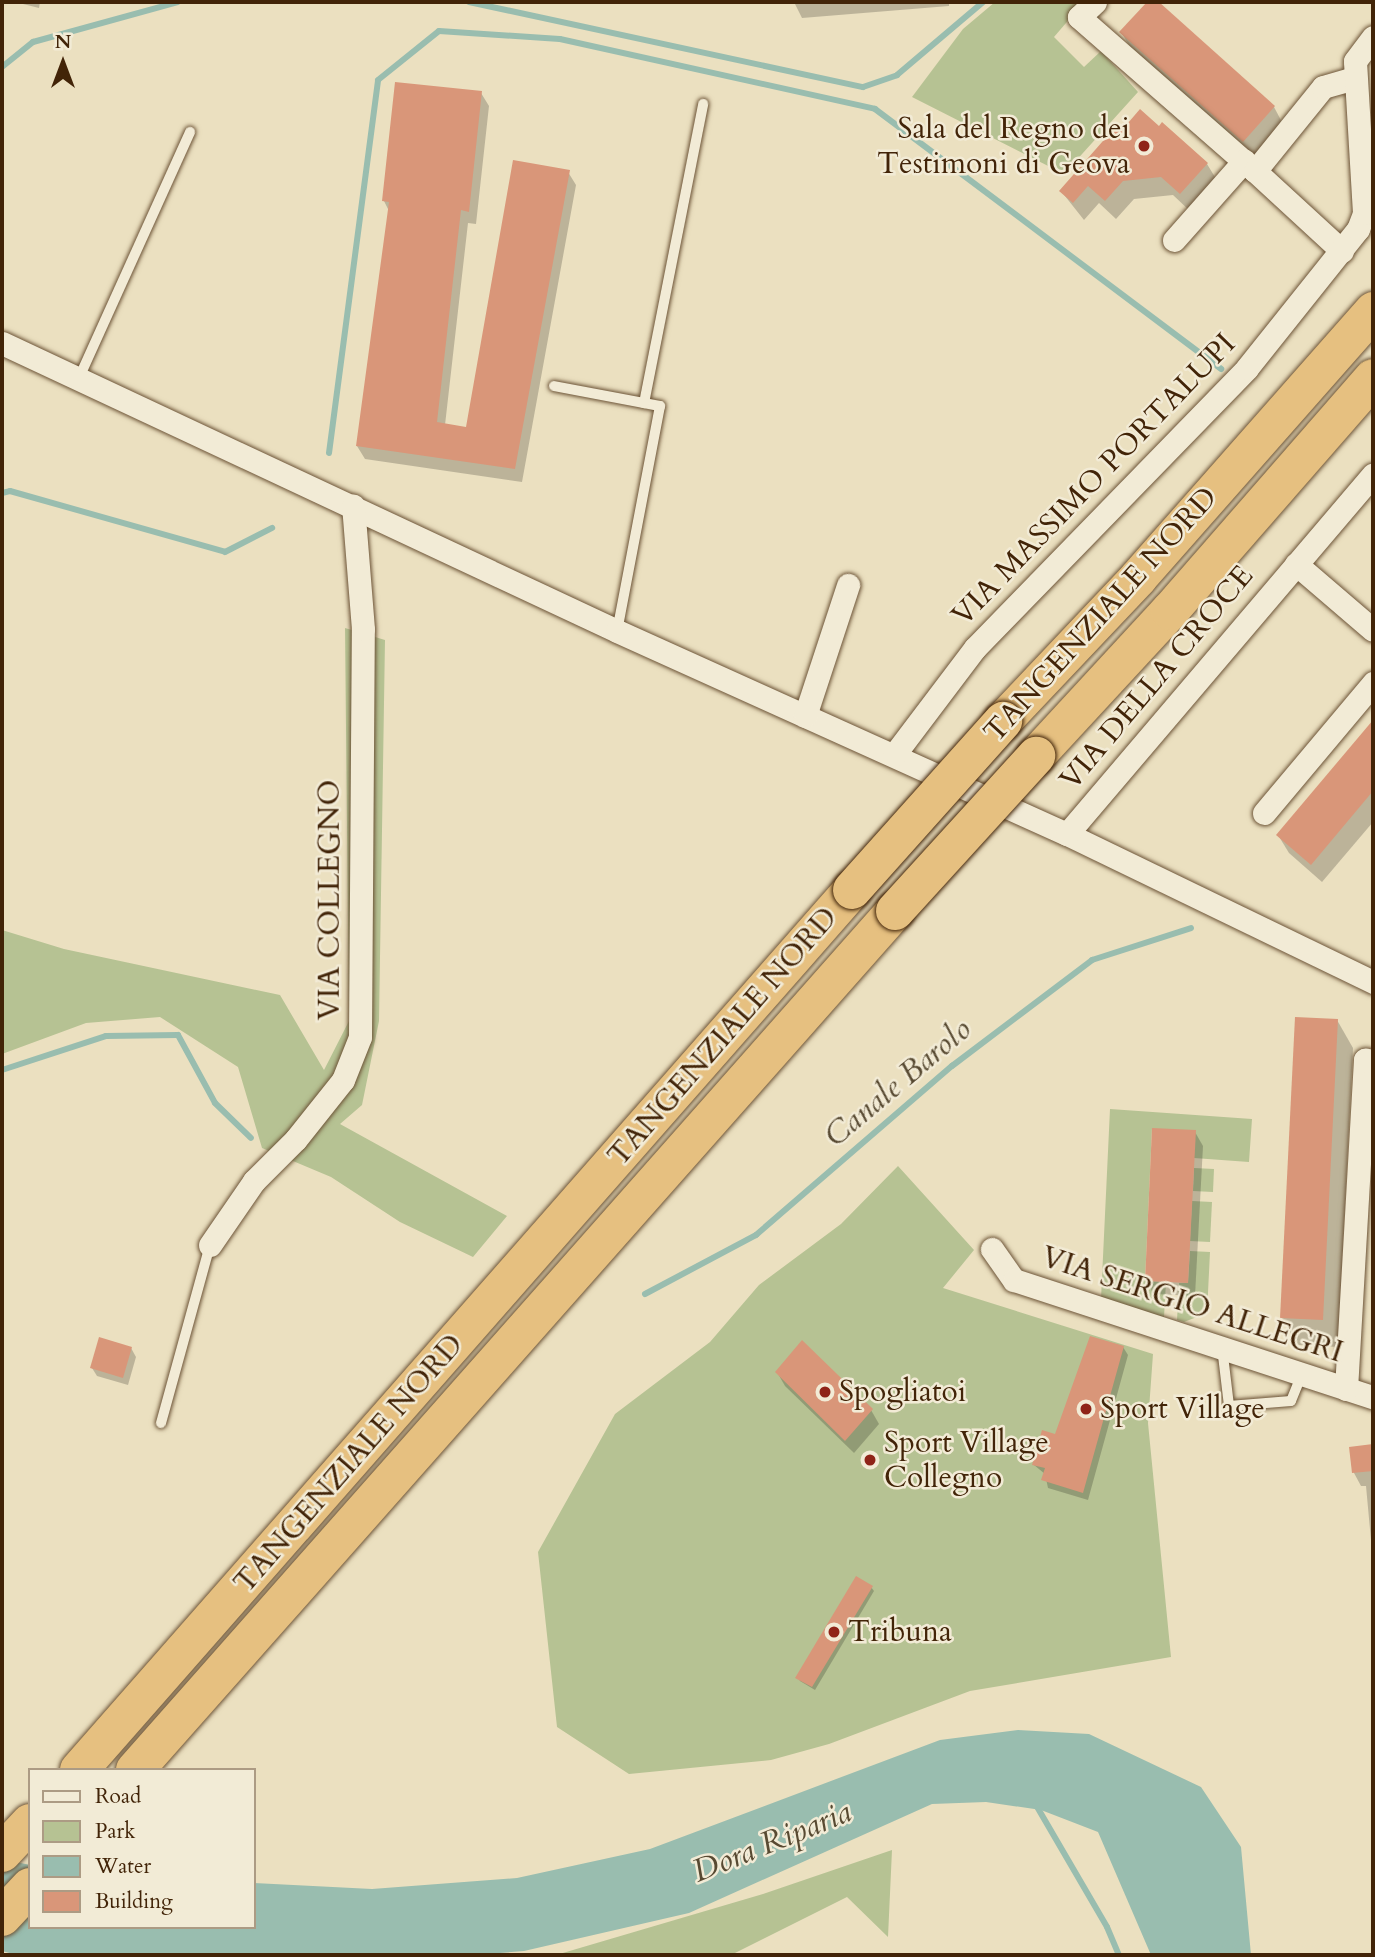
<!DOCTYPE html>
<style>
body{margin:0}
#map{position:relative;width:1375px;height:1957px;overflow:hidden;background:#ebe0c0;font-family:Cardo,serif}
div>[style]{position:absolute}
.green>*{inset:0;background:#b6c293}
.water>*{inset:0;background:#99bdaf}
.shadow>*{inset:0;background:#0003}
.stream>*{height:6px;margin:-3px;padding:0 3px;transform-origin:3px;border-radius:3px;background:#99bdaf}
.building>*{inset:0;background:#d99679}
.roads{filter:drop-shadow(0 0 2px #6c5336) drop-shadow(0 0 2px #6c5336)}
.lane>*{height:10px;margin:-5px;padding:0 5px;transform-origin:5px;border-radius:5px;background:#f2ebd6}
.street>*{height:23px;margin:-11.5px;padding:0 11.5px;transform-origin:11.5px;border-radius:11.5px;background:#f2ebd6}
.highway>*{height:38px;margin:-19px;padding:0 19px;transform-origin:19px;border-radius:19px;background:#e6c080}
.bridges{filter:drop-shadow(0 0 2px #422408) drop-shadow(0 0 2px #422408)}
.highway-bridge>*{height:38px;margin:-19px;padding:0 19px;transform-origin:19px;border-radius:19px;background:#e6c080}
.dots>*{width:19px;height:19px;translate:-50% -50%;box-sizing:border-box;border:4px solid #f2ebd6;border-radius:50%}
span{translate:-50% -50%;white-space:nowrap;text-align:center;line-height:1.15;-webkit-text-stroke:5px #f2ebd6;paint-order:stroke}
.poi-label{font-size:30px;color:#422408}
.right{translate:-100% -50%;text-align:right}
.left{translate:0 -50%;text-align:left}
.street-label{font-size:30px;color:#422408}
.water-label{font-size:32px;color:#584a32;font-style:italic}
.frame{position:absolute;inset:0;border:4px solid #422408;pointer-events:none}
.legend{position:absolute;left:28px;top:1768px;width:228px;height:161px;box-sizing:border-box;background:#f2ebd6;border:2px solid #ac9b84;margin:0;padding:9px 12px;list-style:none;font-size:21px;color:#422408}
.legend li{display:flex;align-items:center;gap:14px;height:35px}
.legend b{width:35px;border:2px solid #ac9b84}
.north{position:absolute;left:28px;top:28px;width:70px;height:70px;-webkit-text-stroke:5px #f2ebd6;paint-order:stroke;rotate:0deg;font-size:19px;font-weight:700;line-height:28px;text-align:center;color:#422408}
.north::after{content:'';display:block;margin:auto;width:24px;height:32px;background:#422408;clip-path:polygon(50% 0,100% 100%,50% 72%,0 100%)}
</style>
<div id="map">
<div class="green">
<i style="clip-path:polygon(995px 2px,1084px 2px,1054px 37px,1084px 67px,1101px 51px,1138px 92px,1064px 174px,912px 97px,963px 29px)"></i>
<i style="clip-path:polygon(345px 628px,385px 640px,379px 1021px,362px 1105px,340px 1124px,507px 1216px,473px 1257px,400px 1222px,331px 1177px,262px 1148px,238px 1067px,160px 1017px,86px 1023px,2px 1054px,2px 930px,64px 949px,280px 995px,324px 1070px,349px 1021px)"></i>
<i style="clip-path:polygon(1110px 1109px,1252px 1119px,1249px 1162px,1194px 1158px,1152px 1128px,1145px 1281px,1166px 1282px,1164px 1317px,1101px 1299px)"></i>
<i style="clip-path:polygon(898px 1166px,974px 1250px,943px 1288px,1153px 1354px,1148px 1423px,1171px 1657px,970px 1691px,829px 1744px,771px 1760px,629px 1774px,557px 1727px,538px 1552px,615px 1414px,710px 1342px,759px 1285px,841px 1224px)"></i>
<i style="clip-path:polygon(1194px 1168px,1214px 1169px,1213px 1192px,1193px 1191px)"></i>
<i style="clip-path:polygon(1192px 1201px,1212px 1202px,1210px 1242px,1190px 1241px)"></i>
<i style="clip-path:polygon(1190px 1251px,1210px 1252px,1207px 1313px,1184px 1322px,1177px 1320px,1179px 1283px,1188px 1283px)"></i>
<i style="clip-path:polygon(892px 1850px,888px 1937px,847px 1897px,733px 1954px,556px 1955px,763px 1894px)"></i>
</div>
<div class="water">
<i style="clip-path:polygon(1018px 1730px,1089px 1734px,1201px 1787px,1241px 1847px,1251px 1955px,1151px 1955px,1098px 1832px,1041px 1810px,986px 1802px,932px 1804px,689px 1913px,524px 1951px,475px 1955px,17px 1955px,2px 1951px,2px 1859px,30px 1865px,30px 1927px,254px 1927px,254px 1883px,372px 1889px,517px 1878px,650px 1849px,940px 1740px)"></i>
</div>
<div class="shadow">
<i style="clip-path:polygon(15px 2px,40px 2px,39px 8px)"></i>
<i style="clip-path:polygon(794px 2px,949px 2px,949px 6px,802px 18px)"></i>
<i style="clip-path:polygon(1149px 2px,1156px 2px,1274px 107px,1284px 126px,1254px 159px,1132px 50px,1121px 32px)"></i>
<i style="clip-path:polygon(481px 93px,489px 106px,476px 224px,468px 223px,445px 425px,467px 429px,568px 172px,576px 185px,522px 482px,365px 459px,357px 446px,389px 211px,384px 201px)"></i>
<i style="clip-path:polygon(1122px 132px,1207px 164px,1218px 182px,1191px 212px,1173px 195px,1134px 199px,1116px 219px,1099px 203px,1084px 220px,1061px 191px)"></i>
<i style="clip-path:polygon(1373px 722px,1373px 822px,1322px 882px,1289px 853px,1278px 835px)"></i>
<i style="clip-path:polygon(1337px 1020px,1353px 1048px,1338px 1347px,1297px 1345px,1282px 1318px)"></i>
<i style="clip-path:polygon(1195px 1132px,1203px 1146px,1195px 1296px,1154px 1294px,1146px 1281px)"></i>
<i style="clip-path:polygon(1123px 1347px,1128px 1355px,1088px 1500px,1048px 1488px,1045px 1474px,1034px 1465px)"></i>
<i style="clip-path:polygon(131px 1348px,136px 1357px,128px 1385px,97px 1376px,92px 1368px)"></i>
<i style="clip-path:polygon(777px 1372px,871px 1410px,879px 1424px,854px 1453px,785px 1386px)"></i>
<i style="clip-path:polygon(1373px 1446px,1373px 1562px,1366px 1486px,1361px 1486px,1354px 1473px,1351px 1449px)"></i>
<i style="clip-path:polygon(871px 1587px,874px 1591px,815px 1690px,800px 1681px,798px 1678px)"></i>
</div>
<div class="stream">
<i style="left:469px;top:2px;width:403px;rotate:12.2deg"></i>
<i style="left:863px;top:87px;width:36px;rotate:-19deg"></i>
<i style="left:897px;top:75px;width:113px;rotate:-40.3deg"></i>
<i style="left:2px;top:67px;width:40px;rotate:-39deg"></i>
<i style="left:33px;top:42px;width:150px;rotate:-15.4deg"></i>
<i style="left:329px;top:453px;width:376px;rotate:-82.5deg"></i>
<i style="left:378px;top:80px;width:78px;rotate:-38.8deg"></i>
<i style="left:439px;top:31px;width:121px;rotate:3.8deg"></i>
<i style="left:560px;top:39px;width:323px;rotate:12.5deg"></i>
<i style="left:875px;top:109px;width:433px;rotate:36.9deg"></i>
<i style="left:2px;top:493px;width:8px;rotate:-14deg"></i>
<i style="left:10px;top:491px;width:223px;rotate:15.8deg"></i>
<i style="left:225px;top:552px;width:53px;rotate:-27.1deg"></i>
<i style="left:2px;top:1070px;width:109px;rotate:-18.1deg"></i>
<i style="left:106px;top:1036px;width:72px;rotate:-0.8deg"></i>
<i style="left:178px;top:1035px;width:77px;rotate:61.4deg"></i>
<i style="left:215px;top:1103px;width:50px;rotate:44.2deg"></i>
<i style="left:645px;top:1294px;width:126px;rotate:-28deg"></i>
<i style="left:756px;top:1235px;width:259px;rotate:-40.8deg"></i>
<i style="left:952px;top:1066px;width:176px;rotate:-37.1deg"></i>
<i style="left:1092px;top:960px;width:104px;rotate:-17.9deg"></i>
<i style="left:1036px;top:1805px;width:141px;rotate:59.8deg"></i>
<i style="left:1107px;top:1927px;width:30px;rotate:67deg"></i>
</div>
<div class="building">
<i style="clip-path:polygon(1147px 2px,1159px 2px,1275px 106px,1243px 142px,1119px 32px)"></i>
<i style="clip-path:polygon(395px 82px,482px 91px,469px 212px,461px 210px,437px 422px,466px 427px,513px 160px,570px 170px,515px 469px,356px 446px,389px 202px,382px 201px)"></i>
<i style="clip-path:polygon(1140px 109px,1159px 126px,1162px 122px,1208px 163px,1180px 194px,1161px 177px,1123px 181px,1105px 201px,1088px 186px,1073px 203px,1059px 191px,1117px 125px,1122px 130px)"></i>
<i style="clip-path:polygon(1373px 720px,1373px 791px,1311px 865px,1276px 835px)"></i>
<i style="clip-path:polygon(1295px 1017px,1338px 1019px,1323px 1320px,1280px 1318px)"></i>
<i style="clip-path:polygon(1152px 1128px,1196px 1130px,1188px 1283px,1145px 1281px)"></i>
<i style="clip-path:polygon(1090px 1336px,1124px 1346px,1083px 1493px,1041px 1480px,1045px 1468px,1032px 1465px,1042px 1430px,1055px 1434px)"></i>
<i style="clip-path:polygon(99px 1337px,132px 1347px,123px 1378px,90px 1368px)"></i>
<i style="clip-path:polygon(802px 1340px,873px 1409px,845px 1441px,775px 1372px)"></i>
<i style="clip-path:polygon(1373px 1444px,1373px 1471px,1352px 1473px,1349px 1447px)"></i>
<i style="clip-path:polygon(856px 1576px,873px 1586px,812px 1687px,795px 1678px)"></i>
</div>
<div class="roads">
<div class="lane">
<i style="left:79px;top:378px;width:270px;rotate:-65.7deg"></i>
<i style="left:554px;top:386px;width:108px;rotate:10.7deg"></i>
<i style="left:660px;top:406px;width:229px;rotate:100.8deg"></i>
<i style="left:644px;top:403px;width:305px;rotate:-78.8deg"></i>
<i style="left:1222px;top:1347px;width:59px;rotate:83.2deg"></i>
<i style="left:1229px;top:1406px;width:62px;rotate:-4.6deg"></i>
<i style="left:1291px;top:1401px;width:29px;rotate:-68deg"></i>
<i style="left:161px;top:1423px;width:185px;rotate:-74.6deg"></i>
</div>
<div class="street">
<i style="left:1095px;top:2px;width:22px;rotate:137deg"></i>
<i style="left:1079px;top:17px;width:234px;rotate:41.2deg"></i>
<i style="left:1174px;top:240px;width:106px;rotate:-48.5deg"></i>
<i style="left:1342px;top:251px;width:118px;rotate:-137.4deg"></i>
<i style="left:1255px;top:171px;width:108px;rotate:-51deg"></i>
<i style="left:1323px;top:87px;width:33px;rotate:-16deg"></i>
<i style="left:2px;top:343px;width:679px;rotate:25.09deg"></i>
<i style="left:617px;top:631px;width:494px;rotate:24.3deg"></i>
<i style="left:1067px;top:834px;width:340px;rotate:25.8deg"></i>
<i style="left:1296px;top:564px;width:101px;rotate:40.6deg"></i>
<i style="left:805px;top:716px;width:138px;rotate:-71.8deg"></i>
<i style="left:894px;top:755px;width:134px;rotate:-52.9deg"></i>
<i style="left:975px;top:648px;width:390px;rotate:-45.8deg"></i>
<i style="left:1247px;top:368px;width:178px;rotate:-51.4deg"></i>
<i style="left:1358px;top:229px;width:17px;rotate:-69deg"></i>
<i style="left:1364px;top:213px;width:152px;rotate:-93.4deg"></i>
<i style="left:1355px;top:61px;width:30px;rotate:-53deg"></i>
<i style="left:1264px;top:813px;width:170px;rotate:-50deg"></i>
<i style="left:1067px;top:834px;width:472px;rotate:-49.6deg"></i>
<i style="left:210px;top:1245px;width:78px;rotate:-55.5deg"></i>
<i style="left:254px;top:1181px;width:59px;rotate:-45deg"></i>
<i style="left:296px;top:1139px;width:75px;rotate:-51.5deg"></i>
<i style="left:343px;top:1080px;width:46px;rotate:-68.4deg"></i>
<i style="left:360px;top:1037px;width:408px;rotate:-89.6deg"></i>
<i style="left:363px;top:629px;width:124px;rotate:-94.6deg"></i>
<i style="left:992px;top:1249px;width:38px;rotate:55deg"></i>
<i style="left:1014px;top:1280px;width:378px;rotate:18.1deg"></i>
<i style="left:1346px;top:1389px;width:330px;rotate:-86.7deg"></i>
<i style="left:1365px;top:1060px;width:8px;rotate:7deg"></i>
</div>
<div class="highway">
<i style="left:1003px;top:721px;width:197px;rotate:-46.6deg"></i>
<i style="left:1138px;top:578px;width:356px;rotate:-48.6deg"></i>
<i style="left:1036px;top:756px;width:197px;rotate:-47.3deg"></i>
<i style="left:1170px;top:611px;width:309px;rotate:-48.9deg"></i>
<i style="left:79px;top:1770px;width:1171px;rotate:-48.7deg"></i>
<i style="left:135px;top:1770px;width:1147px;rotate:-48.5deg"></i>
<i style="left:2px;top:1853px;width:41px;rotate:-47deg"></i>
<i style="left:2px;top:1917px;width:41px;rotate:-47deg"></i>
</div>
</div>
<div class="bridges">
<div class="highway-bridge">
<i style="left:852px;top:890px;width:227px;rotate:-48.2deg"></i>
<i style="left:895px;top:911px;width:210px;rotate:-47.7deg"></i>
</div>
</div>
<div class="dots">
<i style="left:1144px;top:146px;background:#8f2418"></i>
<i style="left:825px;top:1392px;background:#8f2418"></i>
<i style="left:1086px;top:1409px;background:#8f2418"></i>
<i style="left:870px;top:1460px;background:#8f2418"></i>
<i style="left:834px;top:1632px;background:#8f2418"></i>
</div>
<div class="poi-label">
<span class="right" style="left:1130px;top:146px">Sala del Regno dei<br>Testimoni di Geova</span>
<span class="left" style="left:839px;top:1392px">Spogliatoi</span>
<span class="left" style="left:1100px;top:1409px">Sport Village</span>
<span class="left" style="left:884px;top:1460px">Sport Village<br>Collegno</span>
<span class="left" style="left:848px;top:1632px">Tribuna</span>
</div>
<div class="street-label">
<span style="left:1094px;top:480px;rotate:-46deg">VIA MASSIMO PORTALUPI</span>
<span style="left:1101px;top:615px;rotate:-48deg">TANGENZIALE NORD</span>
<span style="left:1157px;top:678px;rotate:-50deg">VIA DELLA CROCE</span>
<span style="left:330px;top:900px;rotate:-90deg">VIA COLLEGNO</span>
<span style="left:723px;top:1037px;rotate:-49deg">TANGENZIALE NORD</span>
<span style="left:1192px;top:1305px;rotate:18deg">VIA SERGIO ALLEGRI</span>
<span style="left:349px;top:1464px;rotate:-49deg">TANGENZIALE NORD</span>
</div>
<div class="water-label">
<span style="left:898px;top:1083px;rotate:-40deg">Canale Barolo</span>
<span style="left:772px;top:1842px;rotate:-22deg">Dora Riparia</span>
</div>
<div class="frame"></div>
<ul class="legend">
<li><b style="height:9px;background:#f2ebd6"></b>Road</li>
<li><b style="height:19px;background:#b6c293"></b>Park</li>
<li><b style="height:19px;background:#99bdaf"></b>Water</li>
<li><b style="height:19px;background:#d99679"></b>Building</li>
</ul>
<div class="north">N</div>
</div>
